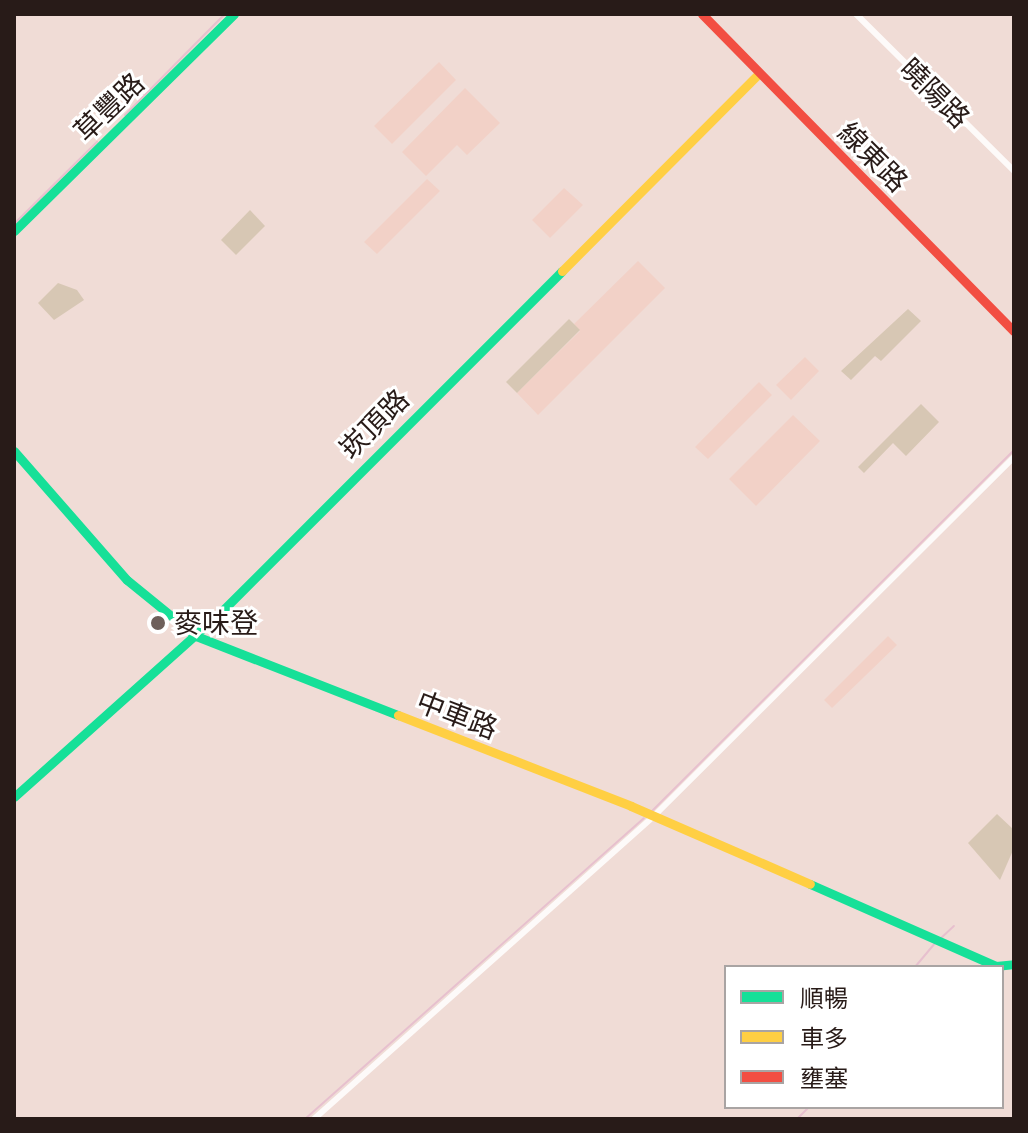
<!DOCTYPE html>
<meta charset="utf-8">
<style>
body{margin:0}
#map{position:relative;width:1028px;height:1133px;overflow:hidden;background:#f0dcd6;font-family:"Source Serif 4","Noto Sans TC",serif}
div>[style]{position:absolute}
.built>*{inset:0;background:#f2d1c7}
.green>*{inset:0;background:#d7c7b4}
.stream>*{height:2px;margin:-1px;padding:0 1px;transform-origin:1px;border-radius:1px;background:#e7c0ce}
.street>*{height:6px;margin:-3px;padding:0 3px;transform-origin:3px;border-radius:3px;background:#fdfaf9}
.fast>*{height:9px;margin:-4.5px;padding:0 4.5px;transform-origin:4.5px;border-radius:4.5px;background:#16e098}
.slow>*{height:9px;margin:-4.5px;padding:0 4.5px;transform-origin:4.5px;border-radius:4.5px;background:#ffcf43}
.jam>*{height:9px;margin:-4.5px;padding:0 4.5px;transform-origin:4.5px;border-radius:4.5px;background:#f24e42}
.dots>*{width:22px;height:22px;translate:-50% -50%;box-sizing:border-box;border:4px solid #fff;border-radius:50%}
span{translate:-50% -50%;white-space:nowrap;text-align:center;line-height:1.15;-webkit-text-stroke:6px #fff;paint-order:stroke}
.street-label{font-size:28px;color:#281b18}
.poi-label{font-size:28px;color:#281b18}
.left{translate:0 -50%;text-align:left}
.frame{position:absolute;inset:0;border:16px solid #281b18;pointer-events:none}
.legend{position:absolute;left:724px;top:965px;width:280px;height:144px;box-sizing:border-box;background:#fff;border:2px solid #a9a4a3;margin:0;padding:10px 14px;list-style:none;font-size:24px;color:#281b18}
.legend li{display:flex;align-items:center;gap:16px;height:40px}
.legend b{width:40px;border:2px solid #a9a4a3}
</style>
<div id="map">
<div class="built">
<i style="clip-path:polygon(439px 62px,456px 80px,392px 144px,374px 126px)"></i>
<i style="clip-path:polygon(465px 88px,500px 123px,467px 155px,457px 145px,426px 176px,402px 152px)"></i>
<i style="clip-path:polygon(427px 179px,440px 191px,377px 254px,364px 242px)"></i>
<i style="clip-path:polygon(564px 188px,583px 205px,550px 238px,532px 220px)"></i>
<i style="clip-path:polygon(638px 261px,665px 288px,538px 415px,517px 393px,580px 331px,574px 324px)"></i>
<i style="clip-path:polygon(805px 357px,819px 371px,791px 400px,776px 385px)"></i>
<i style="clip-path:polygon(759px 382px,772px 395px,708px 459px,695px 447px)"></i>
<i style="clip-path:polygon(793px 415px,820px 441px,756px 506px,729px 479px)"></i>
<i style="clip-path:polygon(888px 636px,897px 645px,832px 708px,824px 700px)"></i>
</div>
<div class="green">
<i style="clip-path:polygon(250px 210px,265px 226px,236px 255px,221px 240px)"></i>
<i style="clip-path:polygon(58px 283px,77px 290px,84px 300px,54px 320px,38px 303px)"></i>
<i style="clip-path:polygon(908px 309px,921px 321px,881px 361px,875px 356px,851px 380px,841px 371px)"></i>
<i style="clip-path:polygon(569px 319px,580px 330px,517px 393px,506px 382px)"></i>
<i style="clip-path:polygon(921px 404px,939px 422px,906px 456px,893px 443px,864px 473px,858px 467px)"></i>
<i style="clip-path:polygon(997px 814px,1014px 830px,1014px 848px,1000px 880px,968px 843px)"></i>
</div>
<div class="stream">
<i style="left:125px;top:115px;width:142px;rotate:-45.3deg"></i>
<i style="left:14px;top:224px;width:117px;rotate:-44.7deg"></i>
<i style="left:652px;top:811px;width:511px;rotate:-44.92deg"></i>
<i style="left:940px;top:939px;width:19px;rotate:-43deg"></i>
<i style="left:915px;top:967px;width:31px;rotate:-50deg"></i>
<i style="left:305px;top:1119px;width:453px;rotate:-41.6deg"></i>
<i style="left:797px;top:1119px;width:17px;rotate:-45deg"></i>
</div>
<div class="street">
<i style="left:856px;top:14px;width:223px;rotate:44.8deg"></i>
<i style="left:314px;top:1119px;width:455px;rotate:-41.7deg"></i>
<i style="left:654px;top:816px;width:508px;rotate:-44.92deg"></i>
</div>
<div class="fast">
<i style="left:14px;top:231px;width:309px;rotate:-44.6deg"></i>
<i style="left:14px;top:451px;width:171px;rotate:48.8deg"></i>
<i style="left:127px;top:580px;width:89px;rotate:39.1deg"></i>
<i style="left:196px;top:636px;width:217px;rotate:21.4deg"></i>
<i style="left:14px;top:797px;width:275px;rotate:-41.8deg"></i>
<i style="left:219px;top:614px;width:485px;rotate:-45deg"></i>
<i style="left:810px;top:884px;width:203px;rotate:23.8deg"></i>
<i style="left:996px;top:966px;width:18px;rotate:-6deg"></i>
</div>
<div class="slow">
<i style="left:562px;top:271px;width:279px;rotate:-45.1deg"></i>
<i style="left:398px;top:715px;width:250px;rotate:21.3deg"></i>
<i style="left:631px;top:806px;width:195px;rotate:23.5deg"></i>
</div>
<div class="jam">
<i style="left:702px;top:14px;width:445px;rotate:45.5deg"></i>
</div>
<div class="dots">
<i style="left:158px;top:623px;background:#6e5f5a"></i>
</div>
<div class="street-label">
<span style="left:935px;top:93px;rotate:45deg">曉陽路</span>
<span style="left:109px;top:107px;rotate:-44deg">草豐路</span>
<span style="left:873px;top:157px;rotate:45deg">線東路</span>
<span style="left:374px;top:424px;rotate:-45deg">崁頂路</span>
<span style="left:457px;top:715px;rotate:21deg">中車路</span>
</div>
<div class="poi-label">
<span class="left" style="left:174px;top:623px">麥味登</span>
</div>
<div class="frame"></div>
<ul class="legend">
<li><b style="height:10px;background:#16e098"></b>順暢</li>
<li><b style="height:10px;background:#ffcf43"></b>車多</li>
<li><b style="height:10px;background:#f24e42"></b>壅塞</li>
</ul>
</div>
